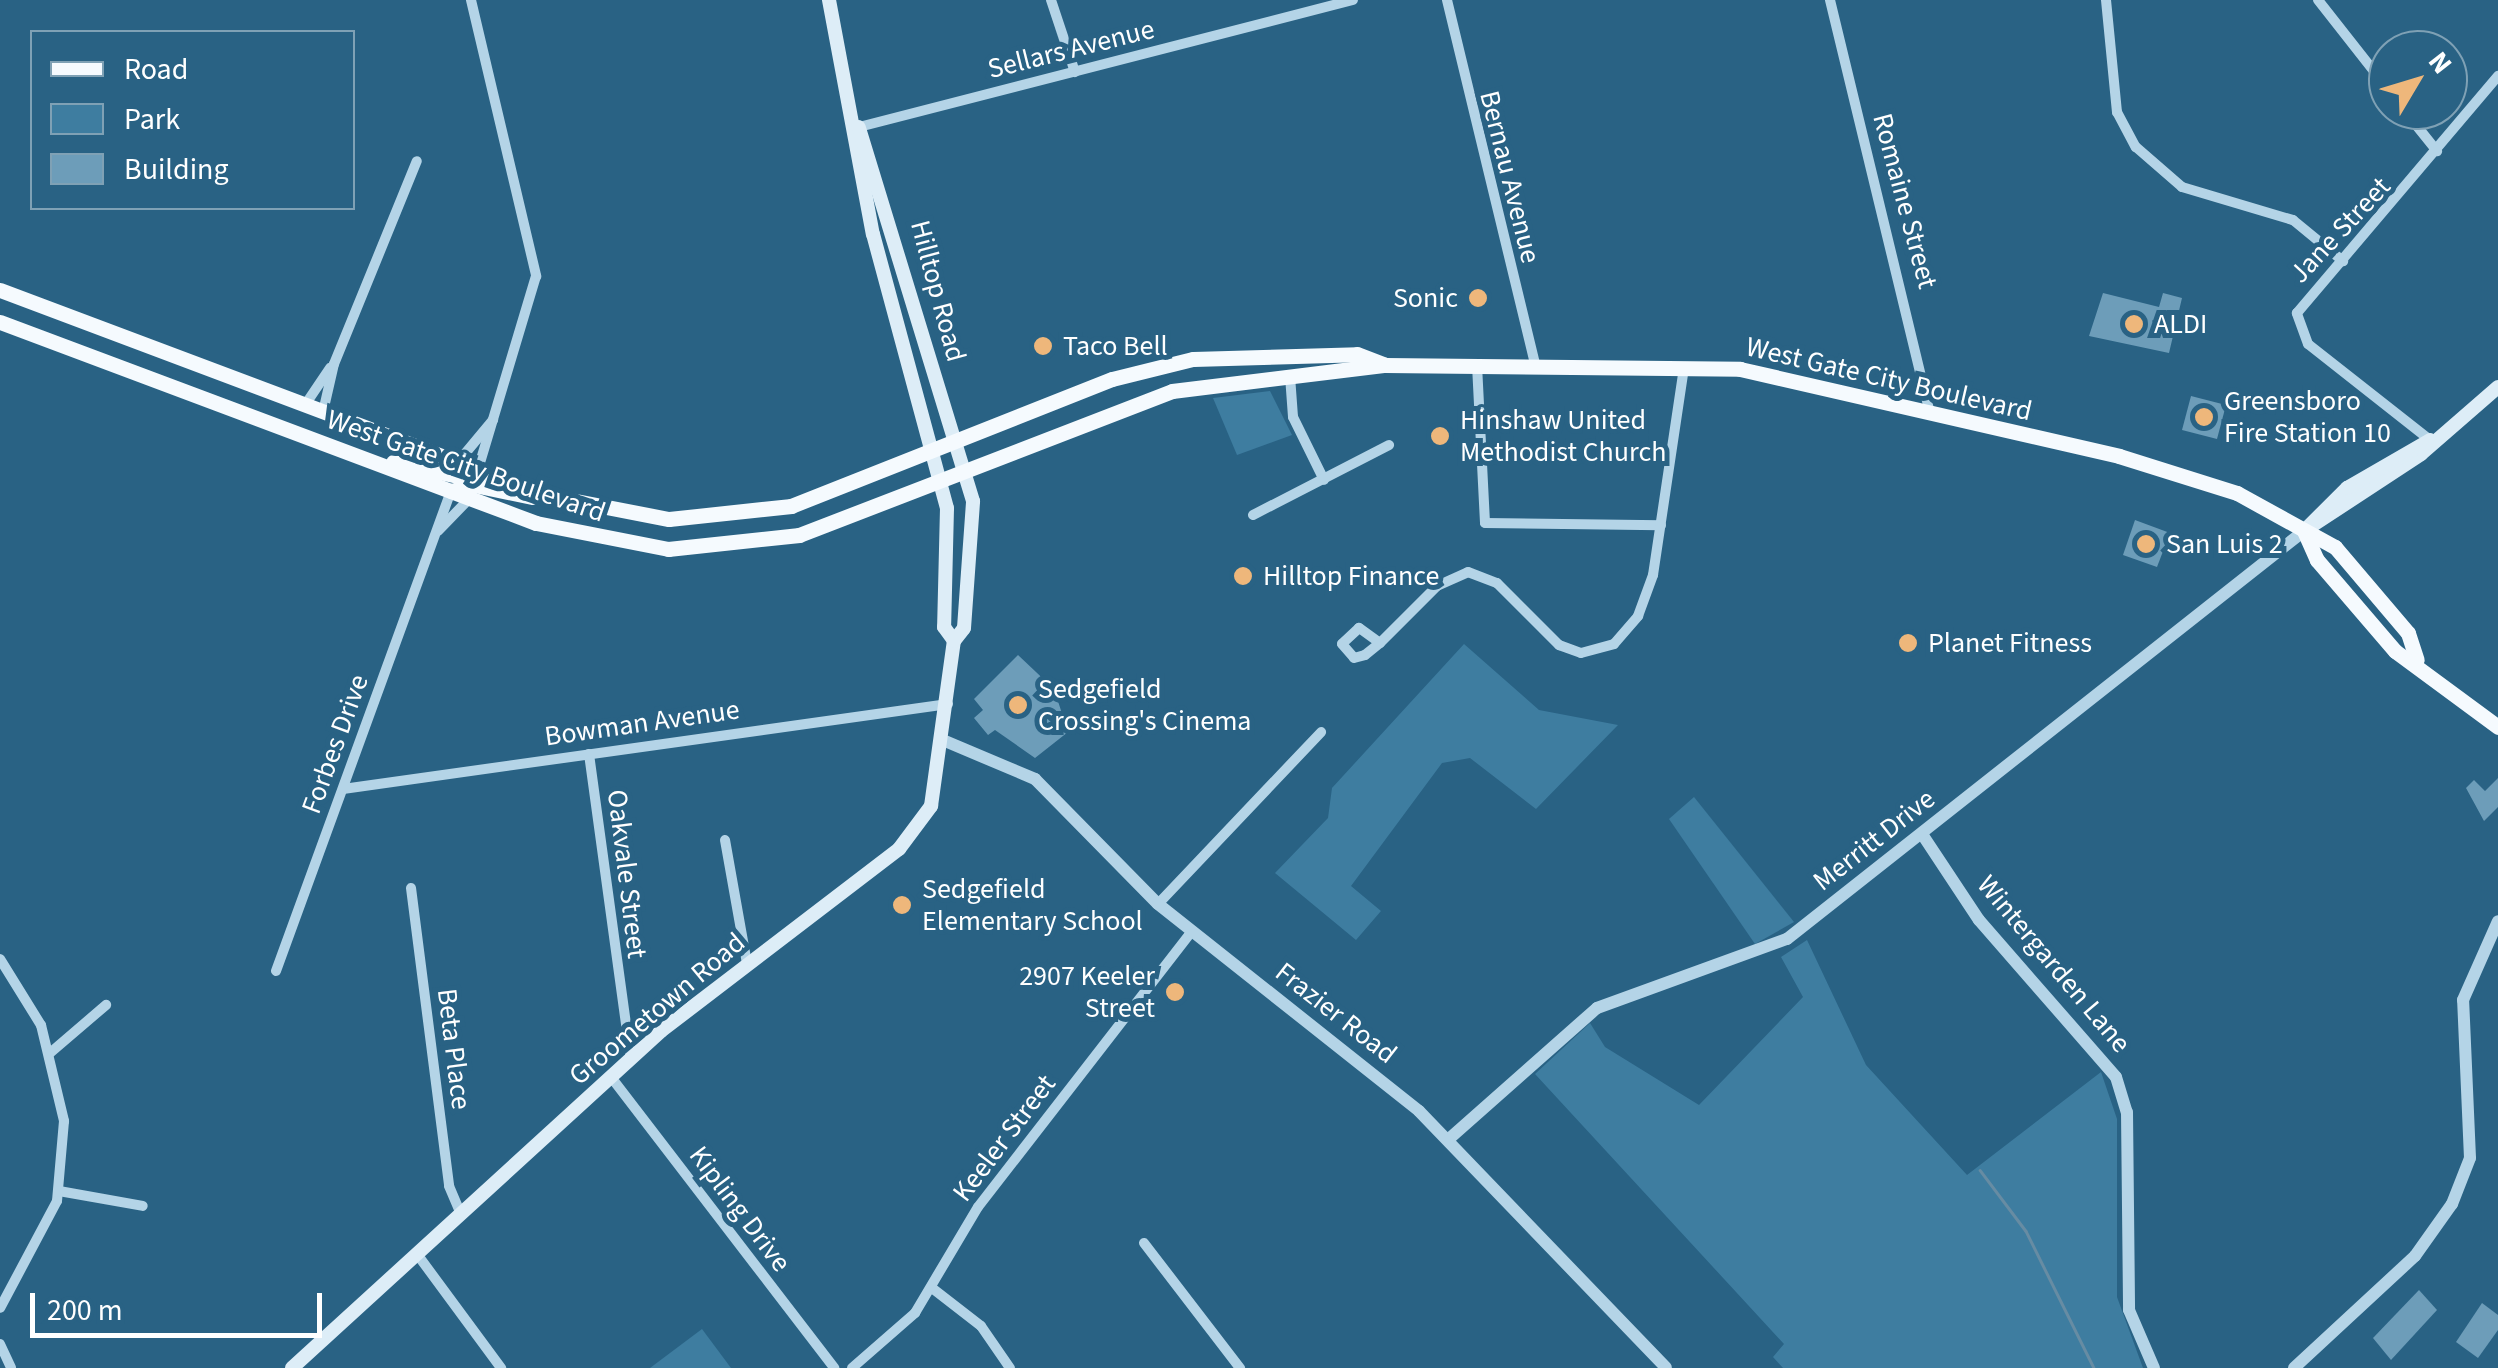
<!DOCTYPE html>
<style>
body{margin:0}
#map{position:relative;width:2498px;height:1368px;overflow:hidden;background:#296284;font-family:"Source Sans 3",sans-serif}
div>[style]{position:absolute}
.green>*{inset:0;background:#3e7da0}
.stream>*{height:2.5px;margin:-1.25px;padding:0 1.25px;transform-origin:1.25px;border-radius:1.25px;background:#678ca3}
.building>*{inset:0;background:#6d9db9}
.minor>*{height:10px;margin:-5px;padding:0 5px;transform-origin:5px;border-radius:5px;background:#b4d4e7}
.tertiary>*{height:12px;margin:-6px;padding:0 6px;transform-origin:6px;border-radius:6px;background:#b4d4e7}
.secondary>*{height:14px;margin:-7px;padding:0 7px;transform-origin:7px;border-radius:7px;background:#ddedf7}
.primary>*{height:15px;margin:-7.5px;padding:0 7.5px;transform-origin:7.5px;border-radius:7.5px;background:#f5fafe}
.dots>*{width:28px;height:28px;translate:-50% -50%;box-sizing:border-box;border:5px solid #296284;border-radius:50%}
span{translate:-50% -50%;white-space:nowrap;text-align:center;line-height:1.15;-webkit-text-stroke:10px #296284;paint-order:stroke}
.street-label{font-size:28px;color:#fff}
.poi-label{font-size:28px;color:#fff}
.right{translate:-100% -50%;text-align:right}
.left{translate:0 -50%;text-align:left}
.legend{position:absolute;left:30px;top:30px;width:325px;height:180px;box-sizing:border-box;background:#296284;border:2px solid #7fa1b5;margin:0;padding:12px 18px;list-style:none;font-size:30px;color:#fff}
.legend li{display:flex;align-items:center;gap:20px;height:50px}
.legend b{width:50px;border:2px solid #7fa1b5}
.north{position:absolute;left:2368px;top:30px;width:100px;height:100px;box-sizing:border-box;background:#296284;border:2px solid #7fa1b5;border-radius:50%;rotate:52deg;font-size:28px;font-weight:700;line-height:40px;text-align:center;color:#fff}
.north::after{content:'';display:block;margin:auto;width:35px;height:45px;background:#eeb77b;clip-path:polygon(50% 0,100% 100%,50% 72%,0 100%)}
.scale{position:absolute;left:30px;top:1293px;width:292px;height:45px;box-sizing:border-box;border:5px solid #fff;border-top:0;padding-left:12px;font-size:30px;line-height:35px;white-space:nowrap;color:#fff;-webkit-text-stroke:8px #296284;paint-order:stroke}
</style>
<div id="map">
<div class="green">
<i style="clip-path:polygon(1270px 391px,1292px 435px,1237px 455px,1213px 398px)"></i>
<i style="clip-path:polygon(1464px 644px,1539px 710px,1618px 725px,1536px 809px,1470px 758px,1442px 763px,1351px 886px,1381px 911px,1356px 940px,1275px 873px,1328px 818px,1332px 788px)"></i>
<i style="clip-path:polygon(1694px 797px,1794px 922px,1755px 944px,1669px 819px)"></i>
<i style="clip-path:polygon(1807px 940px,1866px 1065px,1967px 1175px,2101px 1072px,2117px 1119px,2117px 1297px,2143px 1368px,1783px 1368px,1773px 1357px,1784px 1344px,1535px 1074px,1590px 1023px,1605px 1047px,1699px 1105px,1803px 997px,1781px 957px)"></i>
<i style="clip-path:polygon(702px 1329px,731px 1368px,650px 1368px)"></i>
</div>
<div class="stream">
<i style="left:1980px;top:1170px;width:76px;rotate:53deg"></i>
<i style="left:2026px;top:1231px;width:153px;rotate:63.6deg"></i>
</div>
<div class="building">
<i style="clip-path:polygon(2103px 293px,2159px 307px,2163px 293px,2182px 298px,2169px 353px,2089px 336px)"></i>
<i style="clip-path:polygon(2191px 396px,2226px 405px,2217px 439px,2182px 430px)"></i>
<i style="clip-path:polygon(2135px 520px,2170px 533px,2157px 567px,2123px 555px)"></i>
<i style="clip-path:polygon(1018px 655px,1054px 689px,1068px 732px,1035px 758px,995px 730px,988px 735px,974px 718px,983px 710px,974px 699px)"></i>
<i style="clip-path:polygon(2498px 778px,2498px 807px,2484px 821px,2466px 788px,2474px 780px,2485px 791px)"></i>
<i style="clip-path:polygon(2419px 1290px,2437px 1310px,2391px 1360px,2373px 1338px)"></i>
<i style="clip-path:polygon(2482px 1303px,2498px 1315px,2498px 1330px,2478px 1358px,2456px 1342px)"></i>
</div>
<div class="minor">
<i style="left:471px;top:0;width:284px;rotate:76.7deg"></i>
<i style="left:536px;top:276px;width:202px;rotate:106.7deg"></i>
<i style="left:1051px;top:0;width:76px;rotate:71.6deg"></i>
<i style="left:1447px;top:0;width:375px;rotate:76.4deg"></i>
<i style="left:1830px;top:0;width:426px;rotate:76.4deg"></i>
<i style="left:2106px;top:0;width:113px;rotate:84.4deg"></i>
<i style="left:2117px;top:112px;width:40px;rotate:62deg"></i>
<i style="left:2136px;top:147px;width:61px;rotate:41deg"></i>
<i style="left:2182px;top:187px;width:116px;rotate:16.6deg"></i>
<i style="left:2293px;top:220px;width:65px;rotate:39.4deg"></i>
<i style="left:2318px;top:0;width:113px;rotate:51.8deg"></i>
<i style="left:2404px;top:110px;width:53px;rotate:51.2deg"></i>
<i style="left:859px;top:127px;width:510px;rotate:-14.42deg"></i>
<i style="left:1477px;top:365px;width:158px;rotate:87.1deg"></i>
<i style="left:1485px;top:523px;width:176px;rotate:0.7deg"></i>
<i style="left:1290px;top:376px;width:41px;rotate:85.8deg"></i>
<i style="left:1293px;top:417px;width:70px;rotate:63.8deg"></i>
<i style="left:305px;top:405px;width:45px;rotate:-56deg"></i>
<i style="left:323px;top:412px;width:49px;rotate:-77.1deg"></i>
<i style="left:334px;top:364px;width:219px;rotate:-67.8deg"></i>
<i style="left:2430px;top:440px;width:155px;rotate:-141.8deg"></i>
<i style="left:2308px;top:344px;width:33px;rotate:-110deg"></i>
<i style="left:2297px;top:313px;width:311px;rotate:-49.7deg"></i>
<i style="left:458px;top:462px;width:55px;rotate:-50.2deg"></i>
<i style="left:1253px;top:515px;width:153px;rotate:-27.2deg"></i>
<i style="left:438px;top:531px;width:46px;rotate:-45.9deg"></i>
<i style="left:1380px;top:643px;width:26px;rotate:-144deg"></i>
<i style="left:1359px;top:628px;width:23px;rotate:137deg"></i>
<i style="left:1342px;top:644px;width:18px;rotate:49deg"></i>
<i style="left:1354px;top:658px;width:11px;rotate:-15deg"></i>
<i style="left:1365px;top:655px;width:19px;rotate:-39deg"></i>
<i style="left:1380px;top:643px;width:81px;rotate:-45deg"></i>
<i style="left:1437px;top:586px;width:34px;rotate:-24deg"></i>
<i style="left:1468px;top:572px;width:31px;rotate:21deg"></i>
<i style="left:1497px;top:583px;width:88px;rotate:45deg"></i>
<i style="left:1559px;top:645px;width:23px;rotate:20deg"></i>
<i style="left:1581px;top:653px;width:34px;rotate:-15deg"></i>
<i style="left:1614px;top:644px;width:37px;rotate:-49deg"></i>
<i style="left:1638px;top:616px;width:44px;rotate:-69.9deg"></i>
<i style="left:1653px;top:575px;width:210px;rotate:-81.5deg"></i>
<i style="left:589px;top:754px;width:308px;rotate:82.2deg"></i>
<i style="left:343px;top:789px;width:611px;rotate:-8deg"></i>
<i style="left:725px;top:840px;width:126px;rotate:79.9deg"></i>
<i style="left:411px;top:888px;width:300px;rotate:82.7deg"></i>
<i style="left:449px;top:1186px;width:30px;rotate:67deg"></i>
<i style="left:1158px;top:904px;width:237px;rotate:-46.5deg"></i>
<i style="left:0;top:959px;width:78px;rotate:58.2deg"></i>
<i style="left:41px;top:1025px;width:99px;rotate:76.5deg"></i>
<i style="left:64px;top:1121px;width:80px;rotate:95deg"></i>
<i style="left:57px;top:1201px;width:121px;rotate:118deg"></i>
<i style="left:276px;top:971px;width:511px;rotate:-69.97deg"></i>
<i style="left:50px;top:1053px;width:74px;rotate:-40.6deg"></i>
<i style="left:611px;top:1077px;width:367px;rotate:52.5deg"></i>
<i style="left:59px;top:1191px;width:85px;rotate:10.1deg"></i>
<i style="left:1144px;top:1243px;width:158px;rotate:52.5deg"></i>
<i style="left:417px;top:1254px;width:142px;rotate:53.6deg"></i>
<i style="left:932px;top:1288px;width:62px;rotate:37.8deg"></i>
<i style="left:981px;top:1326px;width:51px;rotate:55.4deg"></i>
<i style="left:0;top:1344px;width:26px;rotate:65deg"></i>
<i style="left:852px;top:1368px;width:84px;rotate:-41.1deg"></i>
<i style="left:915px;top:1313px;width:123px;rotate:-59.3deg"></i>
<i style="left:978px;top:1207px;width:348px;rotate:-52.2deg"></i>
</div>
<div class="tertiary">
<i style="left:945px;top:741px;width:98px;rotate:22.9deg"></i>
<i style="left:1035px;top:779px;width:175px;rotate:45.5deg"></i>
<i style="left:1158px;top:904px;width:333px;rotate:38.4deg"></i>
<i style="left:1419px;top:1111px;width:356px;rotate:46.1deg"></i>
<i style="left:1922px;top:834px;width:103px;rotate:56.5deg"></i>
<i style="left:1979px;top:920px;width:208px;rotate:48.9deg"></i>
<i style="left:2116px;top:1077px;width:37px;rotate:73deg"></i>
<i style="left:2127px;top:1112px;width:198px;rotate:89.4deg"></i>
<i style="left:2129px;top:1310px;width:63px;rotate:66.7deg"></i>
<i style="left:1450px;top:1138px;width:196px;rotate:-41.5deg"></i>
<i style="left:1597px;top:1008px;width:202px;rotate:-20deg"></i>
<i style="left:1787px;top:939px;width:659px;rotate:-38.28deg"></i>
<i style="left:2294px;top:1368px;width:165px;rotate:-42.8deg"></i>
<i style="left:2415px;top:1256px;width:64px;rotate:-54.6deg"></i>
<i style="left:2452px;top:1204px;width:49px;rotate:-68.6deg"></i>
<i style="left:2470px;top:1158px;width:158px;rotate:-92.5deg"></i>
<i style="left:2463px;top:1000px;width:86px;rotate:-66.1deg"></i>
</div>
<div class="secondary">
<i style="left:829px;top:0;width:238px;rotate:79.4deg"></i>
<i style="left:873px;top:234px;width:284px;rotate:74.9deg"></i>
<i style="left:947px;top:508px;width:119px;rotate:91.4deg"></i>
<i style="left:944px;top:627px;width:17px;rotate:54deg"></i>
<i style="left:2304px;top:531px;width:140px;rotate:-33.3deg"></i>
<i style="left:2421px;top:454px;width:102px;rotate:-41deg"></i>
<i style="left:2304px;top:531px;width:61px;rotate:-45deg"></i>
<i style="left:2347px;top:488px;width:96px;rotate:-30deg"></i>
<i style="left:292px;top:1368px;width:500px;rotate:-42.4deg"></i>
<i style="left:661px;top:1031px;width:300px;rotate:-37.4deg"></i>
<i style="left:899px;top:849px;width:54px;rotate:-53.3deg"></i>
<i style="left:931px;top:806px;width:167px;rotate:-82.1deg"></i>
<i style="left:954px;top:641px;width:16px;rotate:-52deg"></i>
<i style="left:964px;top:628px;width:127px;rotate:-85.9deg"></i>
<i style="left:973px;top:501px;width:391px;rotate:-107deg"></i>
</div>
<div class="primary">
<i style="left:0;top:290px;width:582px;rotate:20.61deg"></i>
<i style="left:545px;top:495px;width:126px;rotate:11deg"></i>
<i style="left:669px;top:519px;width:123px;rotate:-6.1deg"></i>
<i style="left:791px;top:506px;width:345px;rotate:-21.6deg"></i>
<i style="left:1112px;top:379px;width:83px;rotate:-13.9deg"></i>
<i style="left:1193px;top:359px;width:164px;rotate:-1.7deg"></i>
<i style="left:1357px;top:354px;width:30px;rotate:21deg"></i>
<i style="left:1385px;top:365px;width:355px;rotate:0.6deg"></i>
<i style="left:1740px;top:369px;width:389px;rotate:12.9deg"></i>
<i style="left:2119px;top:456px;width:124px;rotate:17.4deg"></i>
<i style="left:2237px;top:493px;width:112px;rotate:28.9deg"></i>
<i style="left:2335px;top:547px;width:113px;rotate:49.7deg"></i>
<i style="left:2408px;top:633px;width:28px;rotate:72deg"></i>
<i style="left:0;top:322px;width:572px;rotate:20.56deg"></i>
<i style="left:536px;top:523px;width:135px;rotate:11.1deg"></i>
<i style="left:668px;top:549px;width:132px;rotate:-6.1deg"></i>
<i style="left:799px;top:535px;width:400px;rotate:-21.1deg"></i>
<i style="left:1172px;top:391px;width:215px;rotate:-7deg"></i>
<i style="left:393px;top:462px;width:66px;rotate:12.2deg"></i>
<i style="left:458px;top:476px;width:21px;rotate:-19deg"></i>
<i style="left:451px;top:491px;width:24px;rotate:-15deg"></i>
<i style="left:474px;top:485px;width:59px;rotate:11.7deg"></i>
<i style="left:2304px;top:531px;width:32px;rotate:66deg"></i>
<i style="left:2317px;top:560px;width:120px;rotate:49.4deg"></i>
<i style="left:2395px;top:651px;width:128px;rotate:36.4deg"></i>
</div>
<div class="dots">
<i style="left:1478px;top:298px;background:#eeb77b"></i>
<i style="left:2134px;top:324px;background:#eeb77b"></i>
<i style="left:1043px;top:346px;background:#eeb77b"></i>
<i style="left:2204px;top:417px;background:#eeb77b"></i>
<i style="left:1440px;top:436px;background:#eeb77b"></i>
<i style="left:2146px;top:544px;background:#eeb77b"></i>
<i style="left:1243px;top:576px;background:#eeb77b"></i>
<i style="left:1908px;top:643px;background:#eeb77b"></i>
<i style="left:1018px;top:705px;background:#eeb77b"></i>
<i style="left:902px;top:905px;background:#eeb77b"></i>
<i style="left:1175px;top:992px;background:#eeb77b"></i>
</div>
<div class="street-label">
<span style="left:1071px;top:49px;rotate:-14deg">Sellars Avenue</span>
<span style="left:1510px;top:177px;rotate:76deg">Bernau Avenue</span>
<span style="left:1905px;top:201px;rotate:75deg">Romaine Street</span>
<span style="left:2340px;top:230px;rotate:-47deg">Jane Street</span>
<span style="left:938px;top:291px;rotate:75deg">Hilltop Road</span>
<span style="left:1889px;top:379px;rotate:13deg">West Gate City Boulevard</span>
<span style="left:466px;top:466px;rotate:19deg">West Gate City Boulevard</span>
<span style="left:642px;top:723px;rotate:-8deg">Bowman Avenue</span>
<span style="left:335px;top:744px;rotate:-70deg">Forbes Drive</span>
<span style="left:1874px;top:840px;rotate:-38deg">Merritt Drive</span>
<span style="left:627px;top:874px;rotate:83deg">Oakvale Street</span>
<span style="left:2054px;top:964px;rotate:50deg">Wintergarden Lane</span>
<span style="left:657px;top:1009px;rotate:-40deg">Groometown Road</span>
<span style="left:1336px;top:1013px;rotate:38deg">Frazier Road</span>
<span style="left:454px;top:1049px;rotate:83deg">Beta Place</span>
<span style="left:1004px;top:1138px;rotate:-53deg">Keeler Street</span>
<span style="left:740px;top:1209px;rotate:53deg">Kipling Drive</span>
</div>
<div class="poi-label">
<span class="right" style="left:1458px;top:298px">Sonic</span>
<span class="left" style="left:2154px;top:324px">ALDI</span>
<span class="left" style="left:1063px;top:346px">Taco Bell</span>
<span class="left" style="left:2224px;top:417px">Greensboro<br>Fire Station 10</span>
<span class="left" style="left:1460px;top:436px">Hinshaw United<br>Methodist Church</span>
<span class="left" style="left:2166px;top:544px">San Luis 2</span>
<span class="left" style="left:1263px;top:576px">Hilltop Finance</span>
<span class="left" style="left:1928px;top:643px">Planet Fitness</span>
<span class="left" style="left:1038px;top:705px">Sedgefield<br>Crossing's Cinema</span>
<span class="left" style="left:922px;top:905px">Sedgefield<br>Elementary School</span>
<span class="right" style="left:1155px;top:992px">2907 Keeler<br>Street</span>
</div>
<ul class="legend">
<li><b style="height:12px;background:#f5fafe"></b>Road</li>
<li><b style="height:28px;background:#3e7da0"></b>Park</li>
<li><b style="height:28px;background:#6d9db9"></b>Building</li>
</ul>
<div class="north">N</div>
<div class="scale">200 m</div>
</div>
